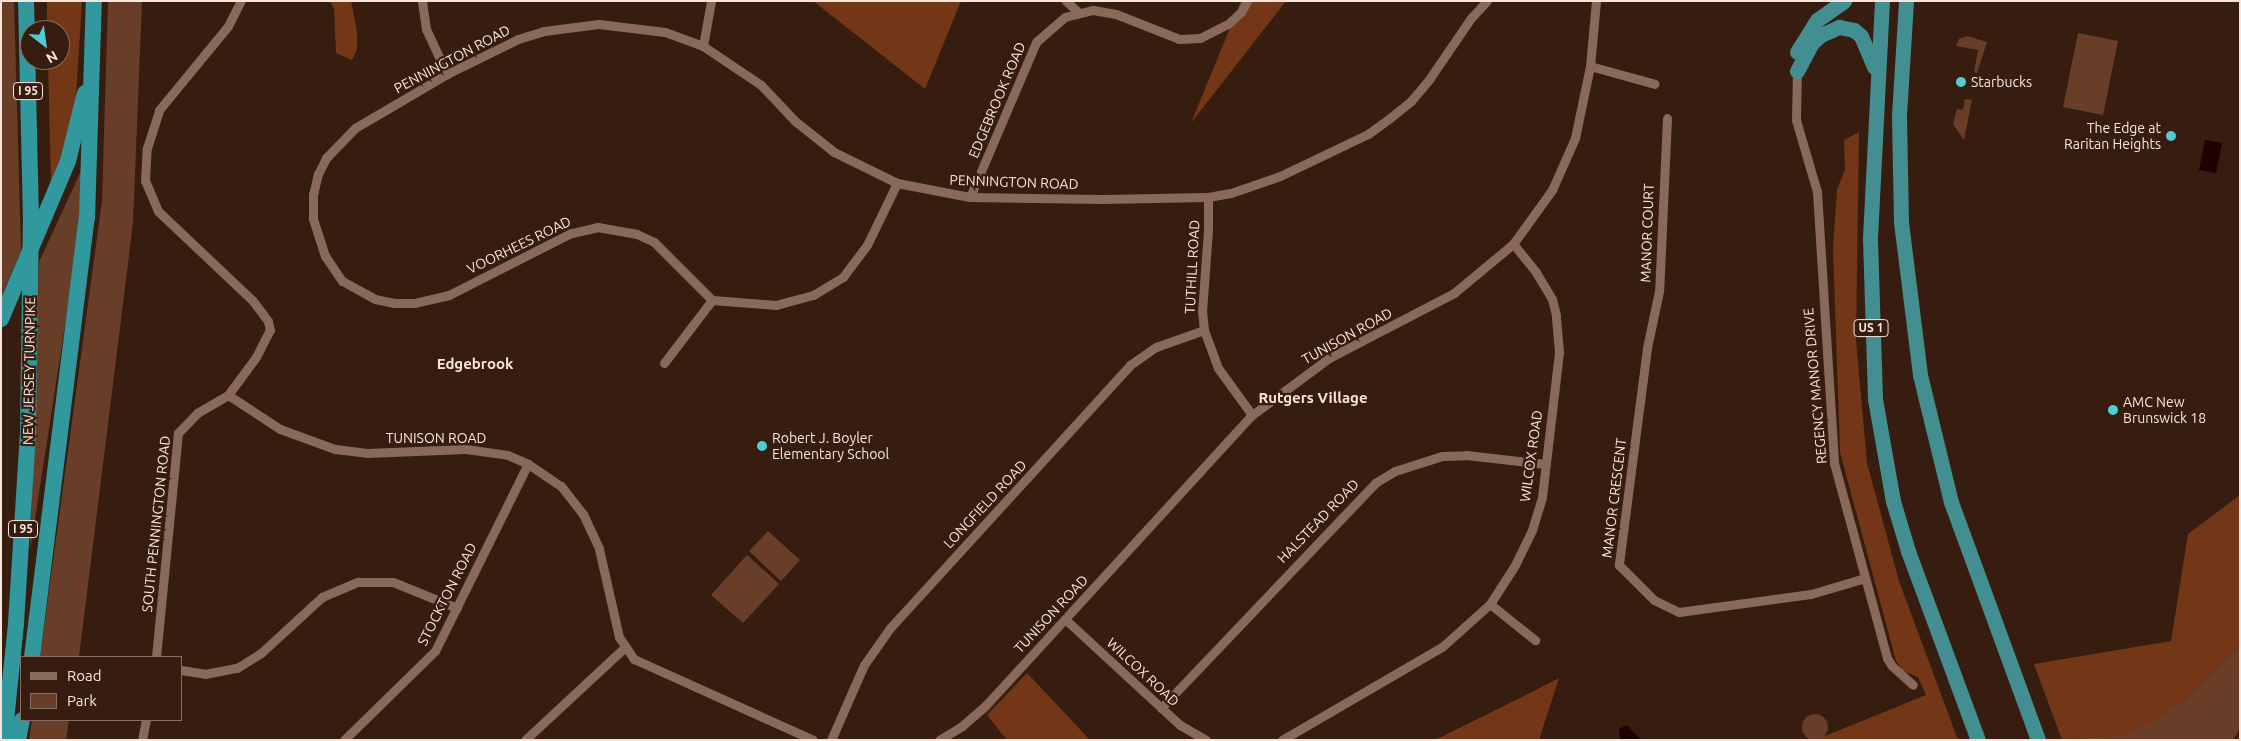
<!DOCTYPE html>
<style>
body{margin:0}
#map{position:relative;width:2241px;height:741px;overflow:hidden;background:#371d0f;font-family:Ubuntu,sans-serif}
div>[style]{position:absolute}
.green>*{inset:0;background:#693e29}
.round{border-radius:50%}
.forest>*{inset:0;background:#733717}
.water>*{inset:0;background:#1e0200}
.minor>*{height:9px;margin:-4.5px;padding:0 4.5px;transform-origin:4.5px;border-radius:4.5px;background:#89695a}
.trunk>*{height:15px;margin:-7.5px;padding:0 7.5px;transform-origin:7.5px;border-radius:7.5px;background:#428e90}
.motorway>*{height:16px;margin:-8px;padding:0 8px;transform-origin:8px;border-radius:8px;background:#31989e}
.dots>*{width:14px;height:14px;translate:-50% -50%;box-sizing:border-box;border:2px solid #371d0f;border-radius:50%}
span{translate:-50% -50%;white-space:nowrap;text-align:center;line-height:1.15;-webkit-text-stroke:4.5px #371d0f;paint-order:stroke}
.shield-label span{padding:1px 4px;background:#371d0f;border:1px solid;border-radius:4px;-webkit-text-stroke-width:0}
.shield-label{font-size:12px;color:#f8e5dc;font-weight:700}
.street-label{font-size:14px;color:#f8e5dc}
.poi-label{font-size:14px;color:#f8e5dc}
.left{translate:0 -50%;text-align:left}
.right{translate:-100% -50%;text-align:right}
.neighbourhood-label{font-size:15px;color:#f8e5dc;font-weight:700}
.frame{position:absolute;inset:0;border:2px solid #f8e5dc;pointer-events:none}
.legend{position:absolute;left:20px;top:656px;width:162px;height:65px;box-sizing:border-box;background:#371d0f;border:1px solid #846d61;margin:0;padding:6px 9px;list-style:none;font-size:15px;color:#f8e5dc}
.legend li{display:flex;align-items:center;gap:10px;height:25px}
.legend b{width:25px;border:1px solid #846d61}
.north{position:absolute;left:20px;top:20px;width:50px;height:50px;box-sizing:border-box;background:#371d0f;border:1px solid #846d61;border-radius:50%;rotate:150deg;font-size:14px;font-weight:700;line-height:20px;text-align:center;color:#f8e5dc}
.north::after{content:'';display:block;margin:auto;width:18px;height:22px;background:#51ccd3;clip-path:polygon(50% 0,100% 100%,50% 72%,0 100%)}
</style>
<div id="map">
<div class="green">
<i style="clip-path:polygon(1px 1px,14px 1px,21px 251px,1px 297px)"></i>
<i style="clip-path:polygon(108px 1px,142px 1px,133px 223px,79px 657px,40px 657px,102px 201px)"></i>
<i style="clip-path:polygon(2078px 33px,2118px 41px,2103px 115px,2063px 107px)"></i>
<i style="clip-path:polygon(1967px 36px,1987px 42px,1977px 73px,1974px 72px,1978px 50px,1956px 46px,1959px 39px)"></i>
<i style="clip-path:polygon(1965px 99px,1972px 100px,1964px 140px,1953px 124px,1957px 109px,1963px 110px)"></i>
<i style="clip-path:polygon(82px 169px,77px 248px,30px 551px,39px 262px)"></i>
<i style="clip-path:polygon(768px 531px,800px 560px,781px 581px,749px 551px)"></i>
<i style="clip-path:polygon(747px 555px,779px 584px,743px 623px,711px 595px)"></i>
<i style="clip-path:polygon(2240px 646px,2240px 728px,2233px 740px,2075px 740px,2183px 703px)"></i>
<i class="round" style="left:1802px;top:714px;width:26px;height:26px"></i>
<i style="clip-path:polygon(32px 720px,69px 720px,66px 740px,29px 740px)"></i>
</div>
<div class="forest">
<i style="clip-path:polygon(47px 1px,82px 1px,75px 113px,51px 188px,48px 60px,60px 60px,60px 30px,47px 30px)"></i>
<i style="clip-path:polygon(330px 1px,351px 1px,357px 31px,357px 49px,352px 60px,336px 53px,334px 9px)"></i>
<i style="clip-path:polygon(813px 1px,961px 1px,925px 89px)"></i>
<i style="clip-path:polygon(1241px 1px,1286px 1px,1191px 123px)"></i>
<i style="clip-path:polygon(1859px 132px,1856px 340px,1867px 463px,1899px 581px,1958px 740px,1815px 740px,1926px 695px,1918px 677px,1903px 671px,1896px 661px,1840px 452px,1833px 249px,1837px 189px,1845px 170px,1844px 140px)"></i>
<i style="clip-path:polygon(2240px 495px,2240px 646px,2183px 703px,2128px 735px,2062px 740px,2034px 664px,2171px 641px,2188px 534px)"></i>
<i style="clip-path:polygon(1027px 673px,1090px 740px,1007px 740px,987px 715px)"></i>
<i style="clip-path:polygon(1559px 678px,1539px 740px,1435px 740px,1528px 694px)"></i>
</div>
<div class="water">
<i style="clip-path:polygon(2205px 140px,2222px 143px,2216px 173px,2199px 170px)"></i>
<i style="clip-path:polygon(1627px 725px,1636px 735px,1643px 740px,1620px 740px,1619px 729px)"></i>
</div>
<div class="minor">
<i style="left:422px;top:1px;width:28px;rotate:82deg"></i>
<i style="left:426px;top:29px;width:50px;rotate:65deg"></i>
<i style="left:1066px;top:1px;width:16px;rotate:43deg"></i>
<i style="left:703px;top:46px;width:46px;rotate:-79.9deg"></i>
<i style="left:1590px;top:66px;width:67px;rotate:15.5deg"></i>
<i style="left:1797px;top:71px;width:49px;rotate:91.2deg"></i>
<i style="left:1796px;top:120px;width:75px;rotate:73.7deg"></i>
<i style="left:1817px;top:192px;width:272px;rotate:86.4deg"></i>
<i style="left:1834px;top:463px;width:202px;rotate:74.8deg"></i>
<i style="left:1887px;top:658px;width:9px;rotate:58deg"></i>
<i style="left:1892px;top:666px;width:28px;rotate:42deg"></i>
<i style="left:1667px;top:118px;width:173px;rotate:92.6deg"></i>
<i style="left:1659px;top:291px;width:58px;rotate:101.9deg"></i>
<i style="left:1647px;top:348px;width:219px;rotate:97.4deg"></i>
<i style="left:1619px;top:565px;width:49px;rotate:45deg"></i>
<i style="left:1654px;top:600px;width:28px;rotate:26deg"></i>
<i style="left:1679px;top:612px;width:133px;rotate:-7.8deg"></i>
<i style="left:1811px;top:594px;width:56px;rotate:-16.5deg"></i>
<i style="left:897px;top:183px;width:69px;rotate:115.8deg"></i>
<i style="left:867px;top:245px;width:40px;rotate:127deg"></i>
<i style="left:843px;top:277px;width:35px;rotate:149deg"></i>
<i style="left:813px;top:295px;width:38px;rotate:165deg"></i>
<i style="left:776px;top:305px;width:64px;rotate:-175.5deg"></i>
<i style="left:712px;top:300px;width:82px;rotate:-135deg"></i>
<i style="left:654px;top:242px;width:19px;rotate:-155deg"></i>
<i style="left:637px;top:234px;width:40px;rotate:-170deg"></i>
<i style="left:598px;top:227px;width:28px;rotate:167deg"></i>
<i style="left:571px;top:233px;width:137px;rotate:153.1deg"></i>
<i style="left:449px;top:295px;width:36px;rotate:167deg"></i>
<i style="left:414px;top:303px;width:20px;rotate:180deg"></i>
<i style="left:394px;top:303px;width:19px;rotate:-168deg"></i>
<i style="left:375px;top:299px;width:38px;rotate:-151deg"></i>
<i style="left:342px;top:281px;width:30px;rotate:-124deg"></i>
<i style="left:325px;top:256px;width:40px;rotate:-108deg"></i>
<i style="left:313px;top:218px;width:23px;rotate:-90deg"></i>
<i style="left:313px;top:195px;width:22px;rotate:-77deg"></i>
<i style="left:318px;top:174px;width:18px;rotate:-63deg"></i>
<i style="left:326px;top:158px;width:42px;rotate:-46deg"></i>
<i style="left:355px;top:128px;width:107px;rotate:-30.4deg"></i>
<i style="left:447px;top:74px;width:79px;rotate:-26.2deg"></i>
<i style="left:518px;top:39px;width:27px;rotate:-17deg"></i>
<i style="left:544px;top:31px;width:55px;rotate:-7.3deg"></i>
<i style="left:599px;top:24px;width:66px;rotate:6.9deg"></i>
<i style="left:665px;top:32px;width:40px;rotate:20.2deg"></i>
<i style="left:703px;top:46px;width:70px;rotate:33.9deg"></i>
<i style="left:761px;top:85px;width:50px;rotate:46.6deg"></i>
<i style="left:795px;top:121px;width:50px;rotate:38.5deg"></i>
<i style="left:834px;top:152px;width:70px;rotate:26.2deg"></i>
<i style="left:897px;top:183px;width:74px;rotate:10.9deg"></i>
<i style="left:970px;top:197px;width:132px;rotate:0.9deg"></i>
<i style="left:1102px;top:199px;width:106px;rotate:-1.1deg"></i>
<i style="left:1208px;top:197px;width:23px;rotate:-10deg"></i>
<i style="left:1231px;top:193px;width:52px;rotate:-19.1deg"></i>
<i style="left:1280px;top:176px;width:98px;rotate:-25.5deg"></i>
<i style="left:1368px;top:134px;width:27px;rotate:-36deg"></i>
<i style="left:1390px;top:118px;width:27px;rotate:-39deg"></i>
<i style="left:1411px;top:101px;width:30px;rotate:-50deg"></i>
<i style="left:1430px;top:78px;width:73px;rotate:-55.7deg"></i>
<i style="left:1471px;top:18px;width:23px;rotate:-47deg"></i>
<i style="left:970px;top:197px;width:168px;rotate:-66.9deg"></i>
<i style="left:1036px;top:42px;width:38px;rotate:-41deg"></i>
<i style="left:1065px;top:17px;width:29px;rotate:-14deg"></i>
<i style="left:1093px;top:10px;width:23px;rotate:10deg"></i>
<i style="left:1116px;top:14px;width:68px;rotate:21.6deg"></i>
<i style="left:1179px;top:39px;width:21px;rotate:-3deg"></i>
<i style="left:1200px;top:38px;width:31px;rotate:-27deg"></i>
<i style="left:1228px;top:24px;width:18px;rotate:-43deg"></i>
<i style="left:1241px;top:12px;width:13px;rotate:-61deg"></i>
<i style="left:1208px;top:197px;width:33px;rotate:90deg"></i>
<i style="left:1208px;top:230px;width:81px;rotate:94.2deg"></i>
<i style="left:1202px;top:311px;width:19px;rotate:84deg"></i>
<i style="left:1204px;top:330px;width:40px;rotate:69.8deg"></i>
<i style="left:1218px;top:368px;width:58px;rotate:54.1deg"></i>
<i style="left:664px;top:363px;width:79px;rotate:-52.7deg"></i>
<i style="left:228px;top:395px;width:62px;rotate:33.2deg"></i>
<i style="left:280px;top:429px;width:59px;rotate:20deg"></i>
<i style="left:335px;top:449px;width:32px;rotate:7deg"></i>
<i style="left:367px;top:453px;width:99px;rotate:-2.3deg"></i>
<i style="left:466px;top:449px;width:42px;rotate:8.1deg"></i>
<i style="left:508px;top:455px;width:22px;rotate:24deg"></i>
<i style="left:528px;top:464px;width:40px;rotate:34deg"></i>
<i style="left:561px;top:486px;width:36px;rotate:52deg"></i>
<i style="left:583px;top:514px;width:38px;rotate:65deg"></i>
<i style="left:599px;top:549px;width:90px;rotate:77.2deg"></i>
<i style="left:619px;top:637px;width:27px;rotate:56deg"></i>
<i style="left:634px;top:659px;width:196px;rotate:24.3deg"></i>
<i style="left:1490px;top:604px;width:58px;rotate:38.7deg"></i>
<i style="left:1065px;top:619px;width:156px;rotate:42.7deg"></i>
<i style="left:1180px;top:725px;width:30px;rotate:30deg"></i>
<i style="left:156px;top:657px;width:225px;rotate:-84.4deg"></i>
<i style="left:178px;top:433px;width:28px;rotate:-46deg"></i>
<i style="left:197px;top:413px;width:36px;rotate:-30deg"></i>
<i style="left:228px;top:395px;width:47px;rotate:-53.6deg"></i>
<i style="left:256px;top:357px;width:30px;rotate:-63deg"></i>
<i style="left:270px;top:330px;width:9px;rotate:-103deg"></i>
<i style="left:268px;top:321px;width:26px;rotate:-127deg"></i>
<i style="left:252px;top:300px;width:129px;rotate:-136.6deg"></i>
<i style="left:158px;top:211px;width:33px;rotate:-113deg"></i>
<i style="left:145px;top:181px;width:33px;rotate:-87deg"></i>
<i style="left:147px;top:148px;width:40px;rotate:-72deg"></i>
<i style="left:159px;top:110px;width:109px;rotate:-50.6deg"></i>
<i style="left:228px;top:26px;width:28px;rotate:-63deg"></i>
<i style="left:181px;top:670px;width:24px;rotate:9deg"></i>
<i style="left:205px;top:674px;width:33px;rotate:-11deg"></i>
<i style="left:237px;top:668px;width:28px;rotate:-32deg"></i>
<i style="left:261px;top:653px;width:83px;rotate:-42.6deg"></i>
<i style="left:322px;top:597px;width:39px;rotate:-23deg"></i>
<i style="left:358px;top:582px;width:35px"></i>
<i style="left:393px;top:582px;width:69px;rotate:22.1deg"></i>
<i style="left:1161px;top:708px;width:311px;rotate:-46.4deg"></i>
<i style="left:1375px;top:483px;width:23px;rotate:-31deg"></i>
<i style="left:1395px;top:471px;width:49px;rotate:-17.7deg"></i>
<i style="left:1442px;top:456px;width:24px;rotate:-2deg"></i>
<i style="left:1466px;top:455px;width:80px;rotate:6.5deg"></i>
<i style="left:142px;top:740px;width:20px;rotate:-79deg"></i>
<i style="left:344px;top:740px;width:127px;rotate:-44.4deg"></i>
<i style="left:435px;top:651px;width:209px;rotate:-63.6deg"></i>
<i style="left:525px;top:740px;width:135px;rotate:-42.9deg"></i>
<i style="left:831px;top:740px;width:82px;rotate:-66.3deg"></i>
<i style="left:864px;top:665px;width:45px;rotate:-54.9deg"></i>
<i style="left:890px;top:628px;width:356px;rotate:-47.6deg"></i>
<i style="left:1130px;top:365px;width:32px;rotate:-35deg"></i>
<i style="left:1156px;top:347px;width:51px;rotate:-19.5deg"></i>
<i style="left:939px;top:740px;width:27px;rotate:-31deg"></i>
<i style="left:962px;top:726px;width:32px;rotate:-41deg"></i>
<i style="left:986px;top:705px;width:394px;rotate:-47.5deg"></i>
<i style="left:1252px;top:415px;width:96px;rotate:-36.5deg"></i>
<i style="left:1329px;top:358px;width:141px;rotate:-27.5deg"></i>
<i style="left:1454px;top:293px;width:77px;rotate:-39.7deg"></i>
<i style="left:1513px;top:244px;width:67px;rotate:-54.2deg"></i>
<i style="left:1552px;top:190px;width:57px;rotate:-66.1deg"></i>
<i style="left:1575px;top:138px;width:74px;rotate:-78.2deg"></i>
<i style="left:1590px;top:66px;width:65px;rotate:-84.7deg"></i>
<i style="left:1282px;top:740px;width:185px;rotate:-30.2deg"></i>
<i style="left:1442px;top:647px;width:64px;rotate:-41.9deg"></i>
<i style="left:1490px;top:604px;width:46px;rotate:-57.3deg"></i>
<i style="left:1515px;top:565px;width:39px;rotate:-64deg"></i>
<i style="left:1532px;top:530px;width:34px;rotate:-73deg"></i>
<i style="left:1542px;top:497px;width:146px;rotate:-83.3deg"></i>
<i style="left:1559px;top:352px;width:37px;rotate:-95deg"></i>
<i style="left:1556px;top:315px;width:16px;rotate:-104deg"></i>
<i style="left:1552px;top:299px;width:31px;rotate:-121deg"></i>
<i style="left:1536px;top:272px;width:36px;rotate:-129deg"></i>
</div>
<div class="trunk">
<i style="left:1882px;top:1px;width:238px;rotate:92.9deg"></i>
<i style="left:1870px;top:239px;width:160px;rotate:88.2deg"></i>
<i style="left:1875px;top:399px;width:104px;rotate:80deg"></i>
<i style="left:1893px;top:501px;width:52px;rotate:73.3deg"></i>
<i style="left:1908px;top:551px;width:202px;rotate:69.7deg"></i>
<i style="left:1906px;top:1px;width:116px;rotate:93.5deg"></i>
<i style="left:1899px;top:117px;width:105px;rotate:88.9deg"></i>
<i style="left:1901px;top:222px;width:154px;rotate:82.9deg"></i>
<i style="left:1920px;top:375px;width:131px;rotate:76.3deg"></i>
<i style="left:1951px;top:502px;width:253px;rotate:69.9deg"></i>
<i style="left:1797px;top:52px;width:38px;rotate:-58deg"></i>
<i style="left:1817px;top:20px;width:33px;rotate:-35deg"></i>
<i style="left:1797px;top:71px;width:32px;rotate:-62deg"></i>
<i style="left:1812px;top:43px;width:12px;rotate:-42deg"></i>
<i style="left:1821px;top:35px;width:20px;rotate:-24deg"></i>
<i style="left:1839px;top:27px;width:15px;rotate:11deg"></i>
<i style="left:1854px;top:30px;width:9px;rotate:41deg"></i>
<i style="left:1861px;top:36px;width:34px;rotate:67deg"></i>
</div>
<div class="motorway">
<i style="left:1px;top:319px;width:172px;rotate:-67deg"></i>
<i style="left:68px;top:161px;width:70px;rotate:-76deg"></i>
<i style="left:32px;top:657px;width:442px;rotate:-82.9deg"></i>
<i style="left:87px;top:218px;width:217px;rotate:-88.2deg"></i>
<i style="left:4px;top:740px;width:118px;rotate:-84.1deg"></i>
<i style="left:16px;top:623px;width:192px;rotate:-86.4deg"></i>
<i style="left:28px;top:431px;width:211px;rotate:-89.2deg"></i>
<i style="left:31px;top:220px;width:219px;rotate:-91.3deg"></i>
<i style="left:18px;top:740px;width:20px;rotate:-79deg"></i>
</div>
<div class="dots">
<i style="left:1961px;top:82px;background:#51ccd3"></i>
<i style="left:2171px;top:136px;background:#51ccd3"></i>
<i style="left:2113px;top:410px;background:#51ccd3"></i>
<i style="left:762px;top:446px;background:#51ccd3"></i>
</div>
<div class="shield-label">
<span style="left:28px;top:91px">I 95</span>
<span style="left:1871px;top:328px">US 1</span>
<span style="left:23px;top:529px">I 95</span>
</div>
<div class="street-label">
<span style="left:452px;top:59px;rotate:-28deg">PENNINGTON ROAD</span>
<span style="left:997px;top:100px;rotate:-67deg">EDGEBROOK ROAD</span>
<span style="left:1014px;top:182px;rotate:2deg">PENNINGTON ROAD</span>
<span style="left:1647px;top:233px;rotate:-88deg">MANOR COURT</span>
<span style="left:519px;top:245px;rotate:-26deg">VOORHEES ROAD</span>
<span style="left:1192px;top:267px;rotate:-87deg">TUTHILL ROAD</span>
<span style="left:1347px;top:336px;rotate:-29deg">TUNISON ROAD</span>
<span style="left:29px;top:371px;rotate:-89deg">NEW JERSEY TURNPIKE</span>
<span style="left:1815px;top:386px;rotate:-95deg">REGENCY MANOR DRIVE</span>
<span style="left:436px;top:438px">TUNISON ROAD</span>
<span style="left:1531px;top:456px;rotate:-82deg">WILCOX ROAD</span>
<span style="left:1614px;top:498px;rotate:-83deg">MANOR CRESCENT</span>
<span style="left:985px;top:504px;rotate:-47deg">LONGFIELD ROAD</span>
<span style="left:1318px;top:521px;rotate:-46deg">HALSTEAD ROAD</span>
<span style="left:156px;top:524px;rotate:-84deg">SOUTH PENNINGTON ROAD</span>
<span style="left:447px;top:594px;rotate:-63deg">STOCKTON ROAD</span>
<span style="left:1051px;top:614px;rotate:-47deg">TUNISON ROAD</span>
<span style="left:1143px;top:672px;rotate:43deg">WILCOX ROAD</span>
</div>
<div class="poi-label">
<span class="left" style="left:1971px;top:82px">Starbucks</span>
<span class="right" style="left:2161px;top:136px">The Edge at<br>Raritan Heights</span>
<span class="left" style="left:2123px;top:410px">AMC New<br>Brunswick 18</span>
<span class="left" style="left:772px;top:446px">Robert J. Boyler<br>Elementary School</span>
</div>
<div class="neighbourhood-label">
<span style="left:475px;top:364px">Edgebrook</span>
<span style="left:1313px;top:398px">Rutgers Village</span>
</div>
<div class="frame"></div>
<ul class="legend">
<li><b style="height:6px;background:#89695a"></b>Road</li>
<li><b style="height:14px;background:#693e29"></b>Park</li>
</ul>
<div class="north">N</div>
</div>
